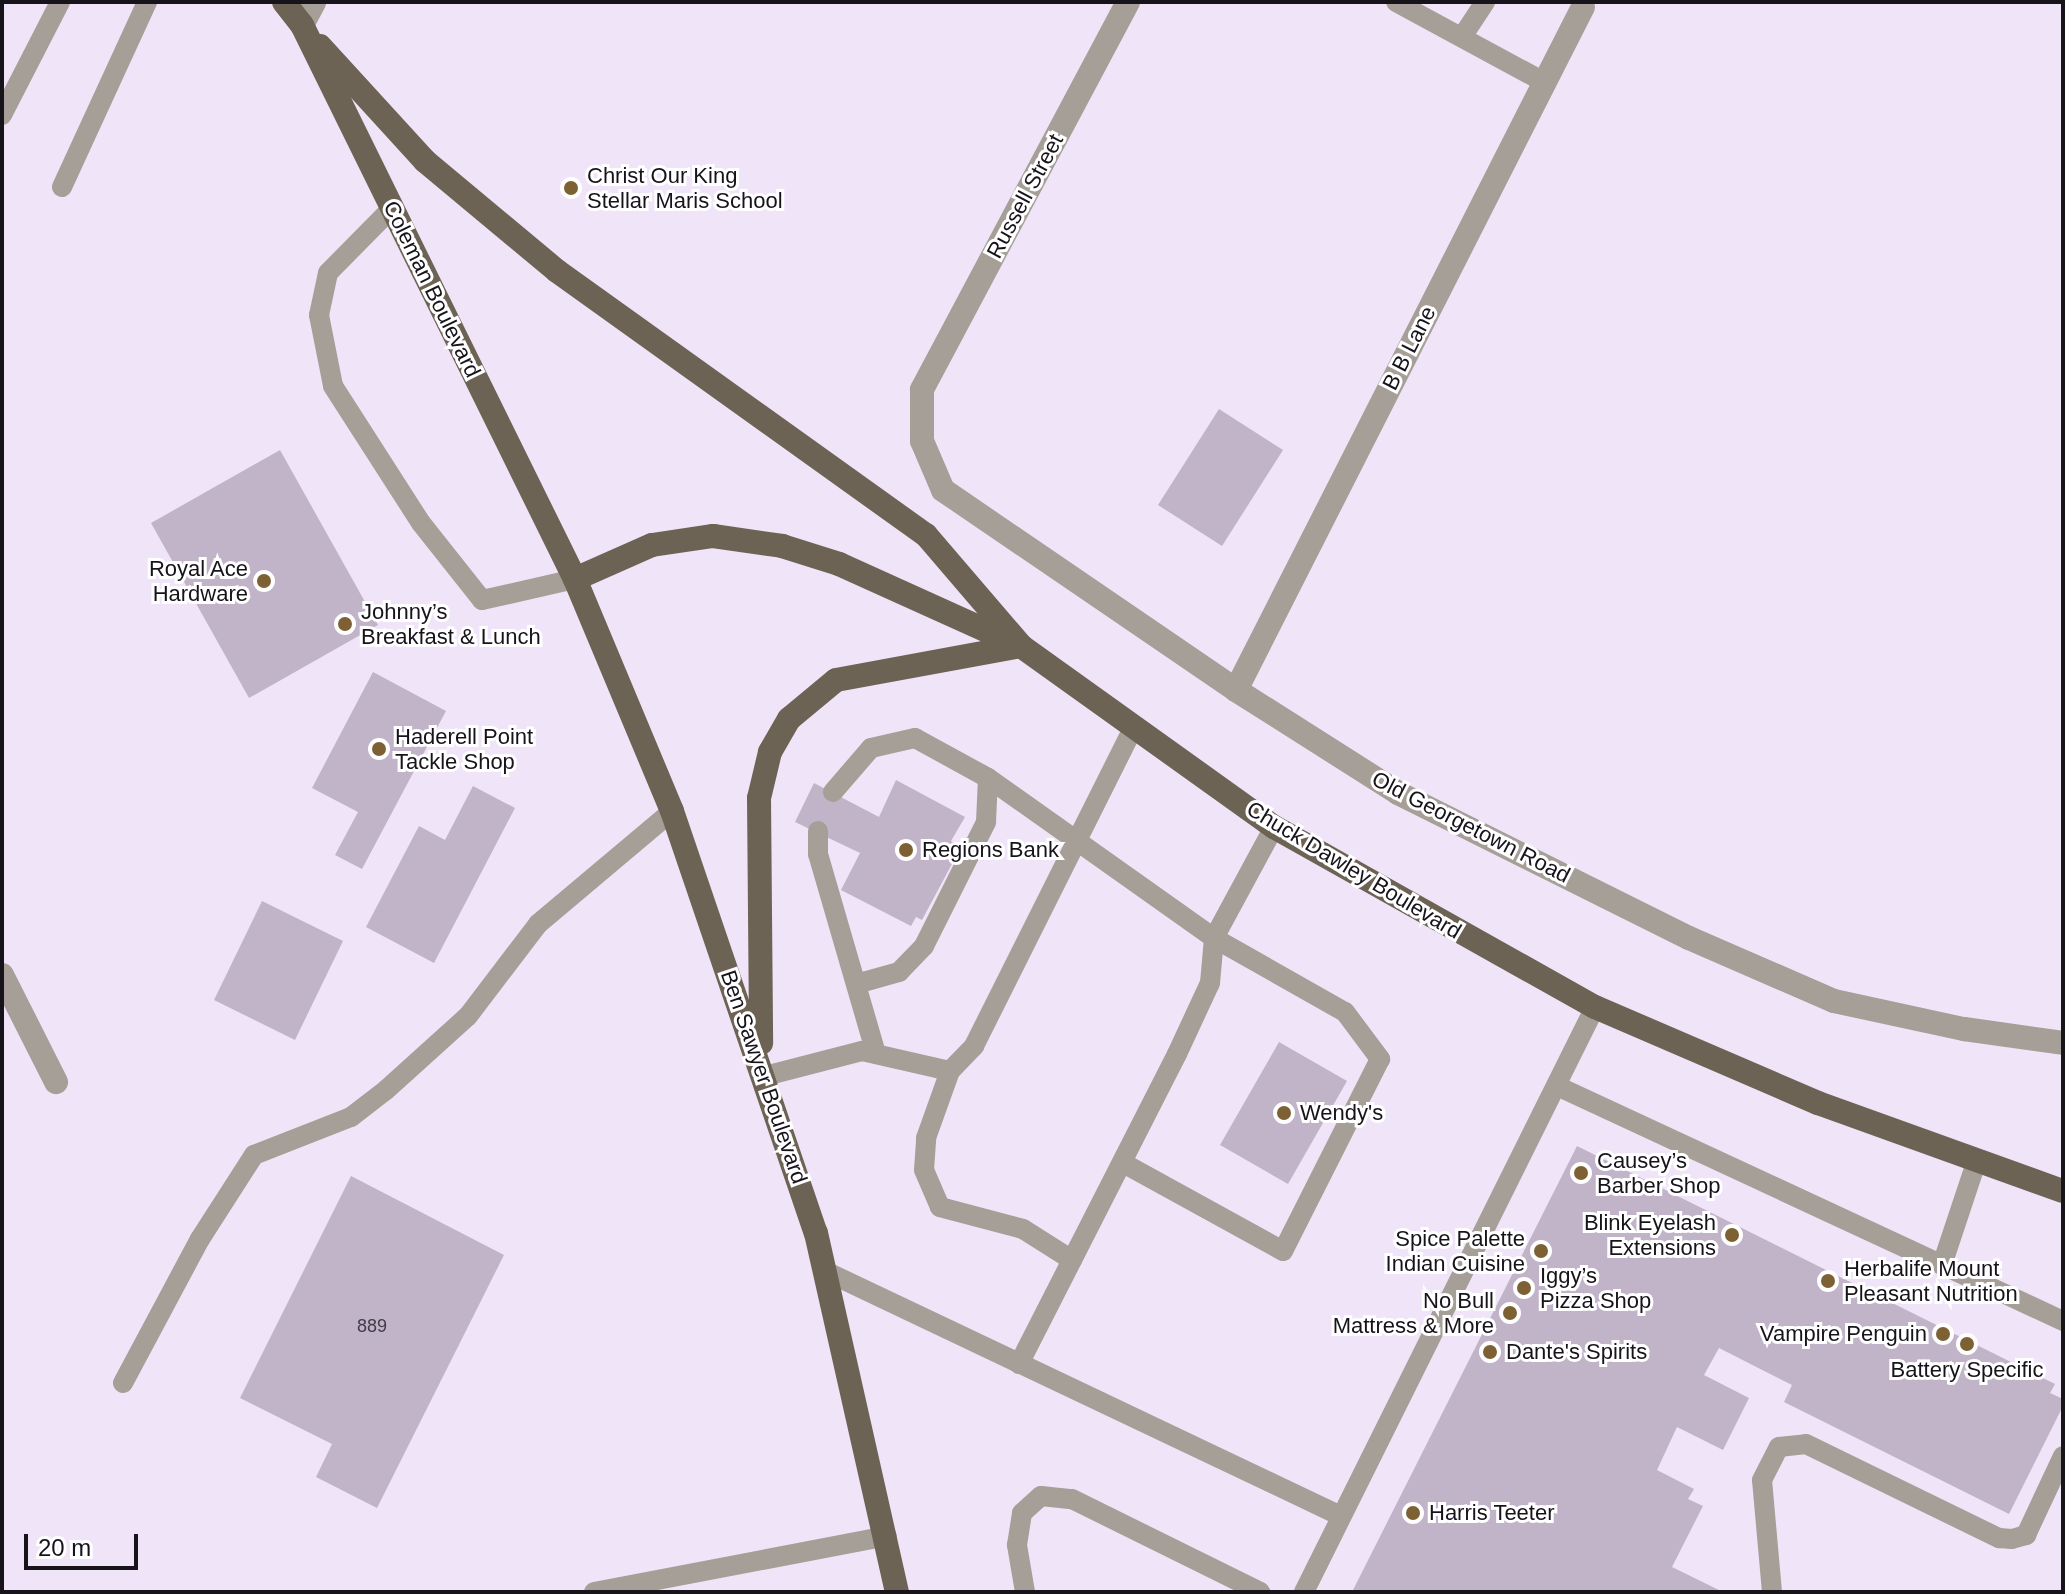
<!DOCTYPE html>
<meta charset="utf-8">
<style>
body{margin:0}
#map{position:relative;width:2065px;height:1594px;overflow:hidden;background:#f0e4f9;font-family:Arial,sans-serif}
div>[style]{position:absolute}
.building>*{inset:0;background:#c1b4c9}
.service>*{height:20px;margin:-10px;padding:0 10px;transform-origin:10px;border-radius:10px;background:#a59f97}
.minor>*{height:24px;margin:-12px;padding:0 12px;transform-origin:12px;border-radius:12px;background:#a59f97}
.primary>*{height:24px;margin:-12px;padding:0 12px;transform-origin:12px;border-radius:12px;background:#6d6354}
.dots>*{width:22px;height:22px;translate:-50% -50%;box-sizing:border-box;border:4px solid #fff;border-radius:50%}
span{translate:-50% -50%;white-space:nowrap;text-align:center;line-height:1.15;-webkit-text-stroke:6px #fff;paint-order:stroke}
.number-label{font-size:18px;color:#423b46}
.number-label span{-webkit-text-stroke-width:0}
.poi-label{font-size:22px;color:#17131a}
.left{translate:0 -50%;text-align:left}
.right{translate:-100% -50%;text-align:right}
.street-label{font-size:22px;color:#17131a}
.frame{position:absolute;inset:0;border:4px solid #17131a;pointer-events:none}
.scale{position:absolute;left:24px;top:1534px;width:114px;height:36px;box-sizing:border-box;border:4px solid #17131a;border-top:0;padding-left:10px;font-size:24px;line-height:28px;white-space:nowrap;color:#17131a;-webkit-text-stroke:6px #fff;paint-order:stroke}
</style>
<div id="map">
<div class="building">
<i style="clip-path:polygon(1219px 409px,1283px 450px,1222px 546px,1158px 505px)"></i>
<i style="clip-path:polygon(280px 450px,378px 625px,249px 698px,151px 523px)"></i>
<i style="clip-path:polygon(373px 672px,446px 711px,362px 869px,335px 855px,358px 812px,312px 788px)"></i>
<i style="clip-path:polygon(896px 780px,965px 817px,951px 841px,961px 847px,922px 920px,916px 917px,911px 926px,841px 890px,860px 853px,795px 822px,814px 783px,879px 817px)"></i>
<i style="clip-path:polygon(473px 786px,515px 808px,434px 963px,366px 927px,419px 826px,445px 840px)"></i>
<i style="clip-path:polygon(262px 901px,343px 941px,295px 1040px,214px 1000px)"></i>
<i style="clip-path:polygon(1279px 1042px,1347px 1081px,1288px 1184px,1220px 1145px)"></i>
<i style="clip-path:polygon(1577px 1146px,2055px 1384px,2050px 1393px,2063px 1399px,2063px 1406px,2009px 1514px,1784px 1402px,1792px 1385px,1719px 1348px,1704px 1375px,1749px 1398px,1723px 1450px,1677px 1427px,1657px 1470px,1694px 1489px,1688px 1499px,1703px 1506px,1672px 1567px,1723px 1592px,1352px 1592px)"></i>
<i style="clip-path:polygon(351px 1176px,504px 1255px,377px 1508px,316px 1477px,332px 1444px,240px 1398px)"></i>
</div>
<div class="service">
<i style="left:1396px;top:2px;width:168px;rotate:28.4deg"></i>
<i style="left:1462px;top:37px;width:42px;rotate:-56.7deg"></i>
<i style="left:2px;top:115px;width:127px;rotate:-62.8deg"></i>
<i style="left:62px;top:187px;width:204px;rotate:-65.3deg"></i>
<i style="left:392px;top:208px;width:91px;rotate:134.6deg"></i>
<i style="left:328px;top:273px;width:43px;rotate:102.1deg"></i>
<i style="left:319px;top:315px;width:72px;rotate:78.8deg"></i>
<i style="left:333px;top:386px;width:163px;rotate:57.3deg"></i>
<i style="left:421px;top:523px;width:98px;rotate:51.6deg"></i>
<i style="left:482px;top:600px;width:95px;rotate:-12.7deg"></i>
<i style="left:833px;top:792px;width:58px;rotate:-49.2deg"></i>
<i style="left:871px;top:748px;width:45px;rotate:-12.8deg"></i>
<i style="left:915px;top:738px;width:83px;rotate:28.7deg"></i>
<i style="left:988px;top:778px;width:277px;rotate:35.3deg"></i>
<i style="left:1214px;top:938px;width:150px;rotate:29.5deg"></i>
<i style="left:1345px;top:1012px;width:59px;rotate:53.3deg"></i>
<i style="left:1380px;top:1059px;width:215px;rotate:116.8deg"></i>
<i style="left:1283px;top:1251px;width:183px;rotate:-151.2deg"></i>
<i style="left:818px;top:831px;width:23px;rotate:90deg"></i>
<i style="left:818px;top:854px;width:208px;rotate:73.8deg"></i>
<i style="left:856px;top:984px;width:45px;rotate:-15.6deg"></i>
<i style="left:899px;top:972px;width:36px;rotate:-46deg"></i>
<i style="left:924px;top:946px;width:139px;rotate:-63.4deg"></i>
<i style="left:986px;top:822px;width:44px;rotate:-87.4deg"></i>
<i style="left:765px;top:1076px;width:100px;rotate:-14.5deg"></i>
<i style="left:862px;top:1051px;width:90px;rotate:12.8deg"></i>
<i style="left:1557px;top:1086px;width:558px;rotate:24.91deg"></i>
<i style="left:1072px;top:1260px;width:58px;rotate:-147.7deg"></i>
<i style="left:1023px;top:1229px;width:86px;rotate:-165.2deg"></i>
<i style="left:940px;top:1207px;width:40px;rotate:-113.4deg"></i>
<i style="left:924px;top:1170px;width:32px;rotate:-86deg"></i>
<i style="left:926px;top:1138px;width:71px;rotate:-70.3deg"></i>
<i style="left:950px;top:1071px;width:35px;rotate:-46deg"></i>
<i style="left:974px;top:1046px;width:357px;rotate:-63.4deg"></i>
<i style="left:1942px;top:1265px;width:111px;rotate:-71.6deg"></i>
<i style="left:825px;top:1271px;width:571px;rotate:25.4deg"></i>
<i style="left:1019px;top:1364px;width:348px;rotate:-63deg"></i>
<i style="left:1177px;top:1054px;width:78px;rotate:-65.1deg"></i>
<i style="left:1210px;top:983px;width:45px;rotate:-84.9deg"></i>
<i style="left:1214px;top:938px;width:126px;rotate:-61.6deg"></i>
<i style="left:123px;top:1383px;width:163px;rotate:-61.9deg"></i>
<i style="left:200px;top:1239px;width:100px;rotate:-57.3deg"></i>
<i style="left:254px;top:1155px;width:104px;rotate:-21.4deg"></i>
<i style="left:351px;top:1117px;width:44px;rotate:-37.6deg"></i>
<i style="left:386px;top:1090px;width:110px;rotate:-42.1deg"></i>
<i style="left:468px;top:1016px;width:116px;rotate:-52.7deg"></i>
<i style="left:538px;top:924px;width:175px;rotate:-40.1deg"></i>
<i style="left:594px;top:1592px;width:298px;rotate:-10.8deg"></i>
<i style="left:1025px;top:1592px;width:48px;rotate:-99.7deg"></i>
<i style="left:1017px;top:1545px;width:32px;rotate:-81deg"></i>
<i style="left:1022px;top:1513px;width:25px;rotate:-42deg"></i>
<i style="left:1041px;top:1496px;width:31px;rotate:6deg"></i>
<i style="left:1072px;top:1499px;width:210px;rotate:26.3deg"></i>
<i style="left:1304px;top:1592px;width:653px;rotate:-63.55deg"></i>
<i style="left:1772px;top:1592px;width:112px;rotate:-95.1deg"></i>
<i style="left:1762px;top:1480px;width:37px;rotate:-63deg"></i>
<i style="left:1779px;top:1447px;width:27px;rotate:-6deg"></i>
<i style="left:1806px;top:1444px;width:215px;rotate:26deg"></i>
<i style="left:1999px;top:1538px;width:13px;rotate:4deg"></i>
<i style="left:2012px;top:1539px;width:15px;rotate:-16deg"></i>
<i style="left:2026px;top:1535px;width:87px;rotate:-64.9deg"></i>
</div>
<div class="minor">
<i style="left:1128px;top:2px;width:439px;rotate:118deg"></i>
<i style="left:922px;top:390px;width:51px;rotate:90deg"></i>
<i style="left:922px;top:441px;width:53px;rotate:66.8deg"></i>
<i style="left:943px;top:490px;width:355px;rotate:34.3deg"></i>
<i style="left:1236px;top:690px;width:192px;rotate:32.4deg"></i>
<i style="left:1398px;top:793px;width:325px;rotate:26.5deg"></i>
<i style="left:1689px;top:938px;width:158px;rotate:23.5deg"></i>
<i style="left:1834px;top:1001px;width:133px;rotate:12.2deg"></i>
<i style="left:1964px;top:1029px;width:100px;rotate:8deg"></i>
<i style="left:302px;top:25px;width:26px;rotate:-62deg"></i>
<i style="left:1236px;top:690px;width:766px;rotate:-63.07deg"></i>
<i style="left:2px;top:975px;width:120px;rotate:63.2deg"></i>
</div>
<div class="primary">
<i style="left:284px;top:2px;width:29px;rotate:52deg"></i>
<i style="left:302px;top:25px;width:618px;rotate:63.77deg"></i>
<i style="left:575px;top:579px;width:251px;rotate:67.3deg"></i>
<i style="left:672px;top:811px;width:446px;rotate:71.2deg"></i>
<i style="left:816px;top:1233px;width:368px;rotate:77.3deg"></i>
<i style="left:320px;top:46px;width:156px;rotate:47.6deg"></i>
<i style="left:425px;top:161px;width:172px;rotate:39.8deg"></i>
<i style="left:557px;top:271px;width:454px;rotate:35.6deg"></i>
<i style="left:926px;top:535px;width:146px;rotate:49.4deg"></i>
<i style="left:1021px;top:646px;width:188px;rotate:169.6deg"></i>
<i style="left:836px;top:680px;width:61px;rotate:140.3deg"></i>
<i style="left:789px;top:719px;width:38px;rotate:120deg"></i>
<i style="left:770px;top:752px;width:47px;rotate:103.4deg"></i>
<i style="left:759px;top:798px;width:245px;rotate:89.5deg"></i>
<i style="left:575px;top:579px;width:84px;rotate:-23.8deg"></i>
<i style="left:652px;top:545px;width:62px;rotate:-8.4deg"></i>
<i style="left:713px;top:536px;width:70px;rotate:8.2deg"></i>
<i style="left:782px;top:546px;width:60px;rotate:17.5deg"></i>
<i style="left:839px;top:564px;width:200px;rotate:24.3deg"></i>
<i style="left:1021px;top:646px;width:311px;rotate:35.6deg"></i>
<i style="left:1274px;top:827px;width:368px;rotate:29.3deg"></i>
<i style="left:1595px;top:1007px;width:243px;rotate:23.3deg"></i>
<i style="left:1818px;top:1103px;width:260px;rotate:19.8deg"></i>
</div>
<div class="dots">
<i style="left:571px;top:188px;background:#7d6134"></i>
<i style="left:264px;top:581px;background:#7d6134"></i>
<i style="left:345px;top:624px;background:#7d6134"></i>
<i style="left:379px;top:749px;background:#7d6134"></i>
<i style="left:906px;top:850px;background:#7d6134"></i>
<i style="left:1284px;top:1113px;background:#7d6134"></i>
<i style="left:1581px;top:1173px;background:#7d6134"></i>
<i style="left:1732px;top:1235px;background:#7d6134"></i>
<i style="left:1541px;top:1251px;background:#7d6134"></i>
<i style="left:1828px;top:1281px;background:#7d6134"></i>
<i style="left:1524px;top:1288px;background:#7d6134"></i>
<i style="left:1510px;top:1313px;background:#7d6134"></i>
<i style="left:1943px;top:1334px;background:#7d6134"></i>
<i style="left:1967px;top:1344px;background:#7d6134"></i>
<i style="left:1490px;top:1352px;background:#7d6134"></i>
<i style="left:1413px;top:1513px;background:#7d6134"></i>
</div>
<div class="number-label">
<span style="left:372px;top:1326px">889</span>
</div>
<div class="poi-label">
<span class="left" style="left:587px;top:188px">Christ Our King<br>Stellar Maris School</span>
<span class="right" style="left:248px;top:581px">Royal Ace<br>Hardware</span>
<span class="left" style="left:361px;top:624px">Johnny’s<br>Breakfast &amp; Lunch</span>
<span class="left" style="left:395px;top:749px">Haderell Point<br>Tackle Shop</span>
<span class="left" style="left:922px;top:850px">Regions Bank</span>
<span class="left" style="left:1300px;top:1113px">Wendy's</span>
<span class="left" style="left:1597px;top:1173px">Causey’s<br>Barber Shop</span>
<span class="right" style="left:1716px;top:1235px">Blink Eyelash<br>Extensions</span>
<span class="right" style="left:1525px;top:1251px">Spice Palette<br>Indian Cuisine</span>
<span class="left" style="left:1844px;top:1281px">Herbalife Mount<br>Pleasant Nutrition</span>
<span class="left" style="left:1540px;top:1288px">Iggy’s<br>Pizza Shop</span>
<span class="right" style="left:1494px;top:1313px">No Bull<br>Mattress &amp; More</span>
<span class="right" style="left:1927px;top:1334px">Vampire Penguin</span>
<span class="left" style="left:1506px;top:1352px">Dante's Spirits</span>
<span style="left:1967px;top:1370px">Battery Specific</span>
<span class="left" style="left:1429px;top:1513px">Harris Teeter</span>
</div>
<div class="street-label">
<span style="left:1025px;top:196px;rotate:-62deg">Russell Street</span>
<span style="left:432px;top:289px;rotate:64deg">Coleman Boulevard</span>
<span style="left:1409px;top:348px;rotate:-63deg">B B Lane</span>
<span style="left:1471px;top:827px;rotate:27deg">Old Georgetown Road</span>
<span style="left:1354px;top:870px;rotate:31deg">Chuck Dawley Boulevard</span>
<span style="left:764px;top:1077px;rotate:71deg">Ben Sawyer Boulevard</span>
</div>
<div class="frame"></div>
<div class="scale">20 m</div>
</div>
